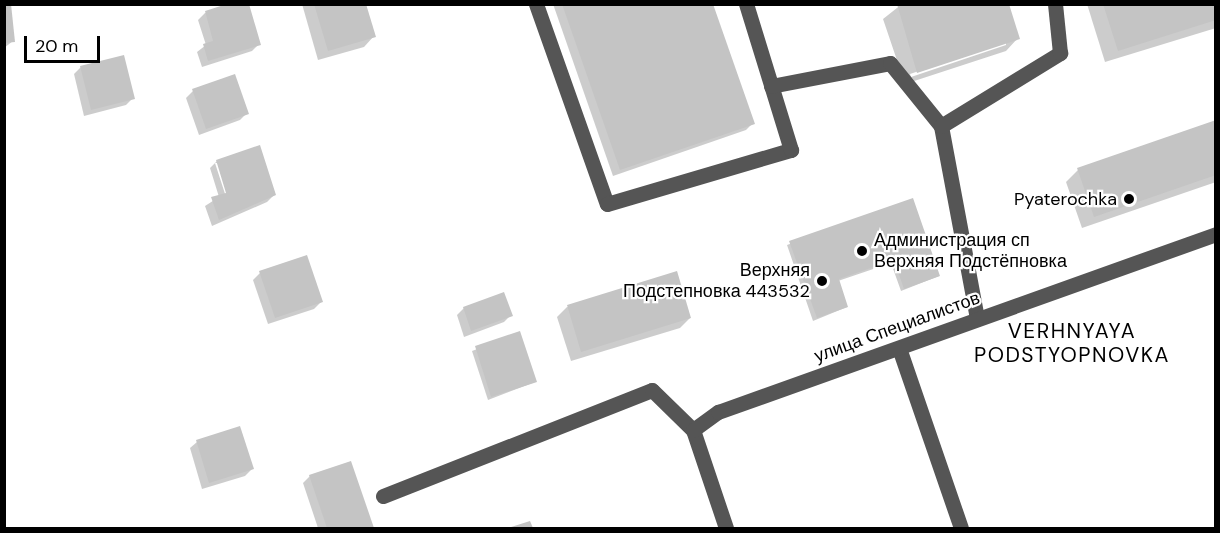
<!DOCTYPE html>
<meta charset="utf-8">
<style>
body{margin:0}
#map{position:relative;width:1220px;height:533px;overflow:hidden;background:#fff;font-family:"DM Sans",sans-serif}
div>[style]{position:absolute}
.shadow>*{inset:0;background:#0003}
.building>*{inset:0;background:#c4c4c4}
.minor>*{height:15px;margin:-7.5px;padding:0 7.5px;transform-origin:7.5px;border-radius:7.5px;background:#555}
.dots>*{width:16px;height:16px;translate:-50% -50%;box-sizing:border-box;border:3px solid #fff;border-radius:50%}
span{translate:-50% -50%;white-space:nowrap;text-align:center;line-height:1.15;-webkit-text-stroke:4.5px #fff;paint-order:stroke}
.poi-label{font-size:18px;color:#000}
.right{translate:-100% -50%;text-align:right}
.left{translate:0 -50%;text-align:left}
.street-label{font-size:18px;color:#000}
.quarter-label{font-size:21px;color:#000;letter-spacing:1.5px}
.frame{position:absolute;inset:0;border:6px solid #000;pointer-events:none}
.scale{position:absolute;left:24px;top:36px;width:76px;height:27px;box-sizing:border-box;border:3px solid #000;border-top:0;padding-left:8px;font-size:18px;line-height:21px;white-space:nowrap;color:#000;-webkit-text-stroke:4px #fff;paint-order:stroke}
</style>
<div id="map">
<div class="shadow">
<i style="clip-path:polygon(4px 4px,13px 41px,4px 48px)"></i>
<i style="clip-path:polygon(232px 4px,259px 44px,252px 51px,202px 67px,197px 52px,206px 45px,198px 20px,205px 13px)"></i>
<i style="clip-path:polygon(302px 4px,365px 4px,374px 36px,364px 47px,318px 60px)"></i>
<i style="clip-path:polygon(553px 4px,712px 4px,753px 123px,746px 130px,613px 176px)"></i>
<i style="clip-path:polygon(evenodd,902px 4px,1018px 38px,1006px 51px,905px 84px,883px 19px,902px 4px,1006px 42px,1006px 45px,911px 77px,910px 74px,1006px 42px)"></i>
<i style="clip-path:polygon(1087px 4px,1216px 4px,1216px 28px,1105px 62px)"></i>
<i style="clip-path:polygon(81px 67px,133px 98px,126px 105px,84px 116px,74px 74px)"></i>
<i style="clip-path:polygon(193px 91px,247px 113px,240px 120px,199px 135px,186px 98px)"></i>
<i style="clip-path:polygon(1216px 122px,1216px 182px,1082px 228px,1066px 182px,1078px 170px)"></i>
<i style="clip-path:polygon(evenodd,217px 161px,274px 195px,267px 202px,212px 226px,205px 206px,219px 197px,210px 168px,217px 161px,215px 163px,219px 163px,230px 199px,227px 200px,215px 163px)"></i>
<i style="clip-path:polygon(912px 199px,939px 276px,901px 291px,891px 263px,838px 281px,847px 307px,813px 321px,787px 245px)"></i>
<i style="clip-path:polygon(260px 273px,321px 302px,314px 309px,268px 324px,253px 280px)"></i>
<i style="clip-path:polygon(567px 307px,690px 318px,680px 328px,571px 361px,557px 317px)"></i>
<i style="clip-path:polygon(464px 308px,511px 315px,504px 322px,464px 337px,457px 315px)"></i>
<i style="clip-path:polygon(519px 333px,535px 382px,488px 400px,472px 351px)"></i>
<i style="clip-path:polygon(197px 442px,252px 469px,245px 476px,202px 489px,190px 448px)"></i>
<i style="clip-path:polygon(350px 462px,372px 528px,318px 528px,303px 483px,310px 476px)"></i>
</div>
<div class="building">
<i style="clip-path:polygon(4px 4px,11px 4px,15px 42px,4px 43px)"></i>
<i style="clip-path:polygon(227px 4px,249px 4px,261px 45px,208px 61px,203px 44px,213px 41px,205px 11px)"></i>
<i style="clip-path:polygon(314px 4px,366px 4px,376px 37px,328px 51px)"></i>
<i style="clip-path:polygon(562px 4px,713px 4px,755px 124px,620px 170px)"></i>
<i style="clip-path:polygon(897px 4px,1009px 4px,1020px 39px,917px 73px)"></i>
<i style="clip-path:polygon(1103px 4px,1216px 4px,1216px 20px,1118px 51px)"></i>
<i style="clip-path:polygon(124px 55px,135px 99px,91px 110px,80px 66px)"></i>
<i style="clip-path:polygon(235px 74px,249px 114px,206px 129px,192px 89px)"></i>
<i style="clip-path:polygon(1216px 120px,1216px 175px,1094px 217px,1077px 168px)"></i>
<i style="clip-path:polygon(260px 145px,276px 195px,219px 220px,211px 197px,226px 193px,216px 160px)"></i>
<i style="clip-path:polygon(913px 198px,940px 276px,904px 289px,894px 260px,839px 279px,848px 307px,817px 318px,789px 241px)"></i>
<i style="clip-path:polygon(307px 255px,323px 302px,275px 318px,259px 271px)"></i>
<i style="clip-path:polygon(677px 271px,691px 318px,581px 352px,567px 305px)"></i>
<i style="clip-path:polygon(504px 292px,513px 316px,471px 331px,463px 307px)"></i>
<i style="clip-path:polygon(520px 331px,537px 382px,491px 397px,475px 346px)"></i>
<i style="clip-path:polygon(240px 426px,254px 469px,209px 483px,196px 440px)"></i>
<i style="clip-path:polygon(351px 461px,374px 528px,327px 528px,309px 475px)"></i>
<i style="clip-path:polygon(530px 521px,533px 528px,508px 528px)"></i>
</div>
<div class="minor">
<i style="left:536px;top:4px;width:212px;rotate:70.5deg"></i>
<i style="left:607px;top:204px;width:192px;rotate:-16.4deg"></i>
<i style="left:791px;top:150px;width:153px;rotate:-107.1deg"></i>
<i style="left:771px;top:86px;width:121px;rotate:-10.9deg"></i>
<i style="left:890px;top:63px;width:81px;rotate:51deg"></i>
<i style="left:941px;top:126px;width:196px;rotate:79.4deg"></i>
<i style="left:941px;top:126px;width:140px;rotate:-31.5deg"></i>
<i style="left:1060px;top:53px;width:49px;rotate:-95.8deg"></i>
<i style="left:899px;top:348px;width:190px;rotate:71deg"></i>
<i style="left:383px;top:496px;width:289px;rotate:-21.5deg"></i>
<i style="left:652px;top:390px;width:57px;rotate:44.3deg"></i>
<i style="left:726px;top:528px;width:103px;rotate:-108.6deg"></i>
<i style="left:693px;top:430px;width:31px;rotate:-36deg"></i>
<i style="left:718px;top:412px;width:529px;rotate:-19.67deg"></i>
</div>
<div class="dots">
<i style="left:1129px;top:199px;background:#000"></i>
<i style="left:862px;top:251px;background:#000"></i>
<i style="left:822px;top:281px;background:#000"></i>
</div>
<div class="poi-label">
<span class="right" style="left:1117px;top:199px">Pyaterochka</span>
<span class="left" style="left:874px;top:251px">Администрация сп<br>Верхняя Подстёпновка</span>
<span class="right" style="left:810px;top:281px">Верхняя<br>Подстепновка 443532</span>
</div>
<div class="street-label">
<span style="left:897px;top:327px;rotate:-20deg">улица Специалистов</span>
</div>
<div class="quarter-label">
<span style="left:1072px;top:343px">VERHNYAYA<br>PODSTYOPNOVKA</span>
</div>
<div class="frame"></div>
<div class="scale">20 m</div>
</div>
